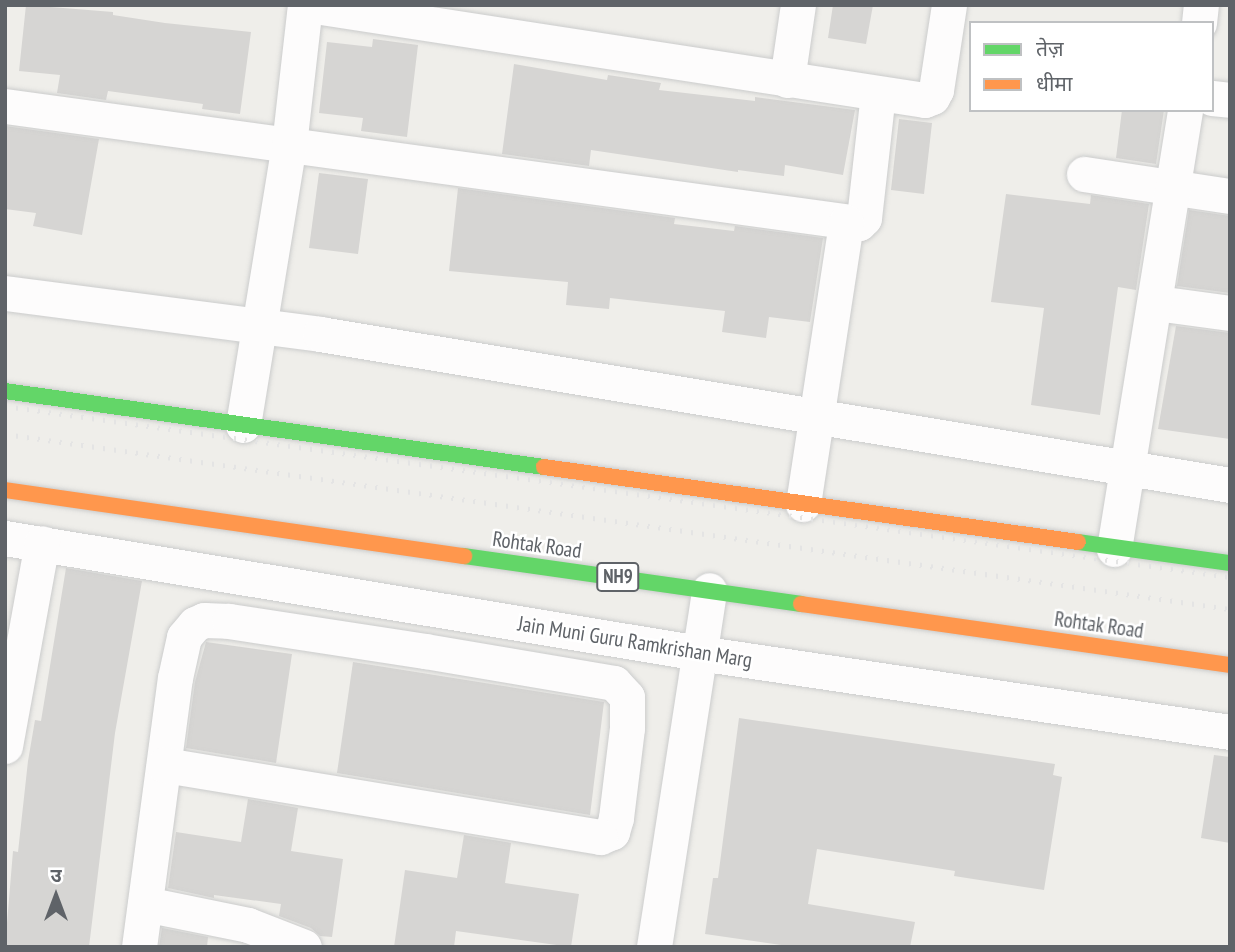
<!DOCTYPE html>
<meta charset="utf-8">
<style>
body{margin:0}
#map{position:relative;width:1235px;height:952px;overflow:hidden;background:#efeeea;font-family:"PT Sans Narrow","Noto Sans Devanagari",sans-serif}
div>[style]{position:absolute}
.building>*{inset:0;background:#d6d5d3}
.roads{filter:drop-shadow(0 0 2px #cbcccc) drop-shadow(0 0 2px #cbcccc)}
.street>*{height:35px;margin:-17.5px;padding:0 17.5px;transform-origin:17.5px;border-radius:17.5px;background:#fdfcfc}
.fast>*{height:16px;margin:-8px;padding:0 8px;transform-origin:8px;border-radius:8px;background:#63d668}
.slow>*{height:16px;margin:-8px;padding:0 8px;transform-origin:8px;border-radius:8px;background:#ff974d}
.rail>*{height:5px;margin-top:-2.5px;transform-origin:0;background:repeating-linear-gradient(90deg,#e4e4e4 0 2px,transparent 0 11px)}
span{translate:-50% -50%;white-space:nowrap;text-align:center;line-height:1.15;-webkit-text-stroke:5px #fff;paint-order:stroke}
.shield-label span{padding:2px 5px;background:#fff;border:2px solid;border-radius:5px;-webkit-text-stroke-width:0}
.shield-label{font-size:19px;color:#5f6368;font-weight:700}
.street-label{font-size:21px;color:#5f6368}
.frame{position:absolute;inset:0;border:7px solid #5f6368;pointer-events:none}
.legend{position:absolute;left:969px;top:21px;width:245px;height:91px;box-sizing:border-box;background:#fff;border:2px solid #bfc1c3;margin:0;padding:9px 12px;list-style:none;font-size:21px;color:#5f6368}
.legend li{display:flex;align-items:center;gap:14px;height:35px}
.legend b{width:35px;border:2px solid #bfc1c3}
.north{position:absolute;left:21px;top:861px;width:70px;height:70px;-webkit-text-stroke:5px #fff;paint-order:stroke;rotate:0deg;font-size:19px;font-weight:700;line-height:28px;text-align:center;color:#5f6368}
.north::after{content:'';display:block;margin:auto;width:24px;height:32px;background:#5f6368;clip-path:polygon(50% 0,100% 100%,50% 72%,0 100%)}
</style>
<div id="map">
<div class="building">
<i style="clip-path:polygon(26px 5px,113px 12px,113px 15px,165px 23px,251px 32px,240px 114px,202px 109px,203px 104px,108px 91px,106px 100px,57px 93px,60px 75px,19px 71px)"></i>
<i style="clip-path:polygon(833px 5px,873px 5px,866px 44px,828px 38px)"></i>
<i style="clip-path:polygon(373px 39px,418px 45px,407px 137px,361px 131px,363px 118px,319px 113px,327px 42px,372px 47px)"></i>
<i style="clip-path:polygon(514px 64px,607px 80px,608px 75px,661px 83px,659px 90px,755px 101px,755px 97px,855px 110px,843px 175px,785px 165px,784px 176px,738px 170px,738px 172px,591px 150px,589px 166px,502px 154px)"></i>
<i style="clip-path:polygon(1122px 110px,1164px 110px,1156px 164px,1116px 158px)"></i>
<i style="clip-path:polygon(899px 119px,932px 123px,924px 194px,891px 190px)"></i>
<i style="clip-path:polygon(5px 126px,99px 139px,82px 235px,33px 226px,36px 213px,5px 209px)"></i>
<i style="clip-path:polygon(319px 173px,368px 179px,358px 254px,309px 248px)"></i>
<i style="clip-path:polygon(458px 188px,675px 218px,674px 224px,734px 231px,735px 226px,823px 238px,810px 322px,769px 317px,766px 338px,722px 332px,725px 311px,610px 298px,609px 309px,566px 305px,568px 282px,449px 271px)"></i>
<i style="clip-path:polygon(1006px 194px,1090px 204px,1091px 195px,1149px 204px,1136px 290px,1118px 287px,1100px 415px,1031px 405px,1044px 308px,991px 302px)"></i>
<i style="clip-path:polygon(1189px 210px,1230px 216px,1230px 293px,1177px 286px)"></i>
<i style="clip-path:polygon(1176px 326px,1230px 333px,1230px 439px,1158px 429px)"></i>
<i style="clip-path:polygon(66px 568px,142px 581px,115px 733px,89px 947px,5px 947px,13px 851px,18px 852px,28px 761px,35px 720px,41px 721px)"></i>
<i style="clip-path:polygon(206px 642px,292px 654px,276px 763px,186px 748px,195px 682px)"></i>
<i style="clip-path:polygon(353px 662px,604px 702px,590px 815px,337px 773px)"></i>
<i style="clip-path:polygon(739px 718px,1055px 764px,1053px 775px,1062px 777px,1044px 890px,954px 876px,955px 871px,817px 849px,808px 904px,915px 922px,910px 947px,795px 947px,705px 934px,713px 878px,718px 878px)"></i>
<i style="clip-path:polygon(1214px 755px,1230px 757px,1230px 843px,1201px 838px)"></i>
<i style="clip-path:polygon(248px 799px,298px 808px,291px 851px,343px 859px,332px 937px,320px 936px,311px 928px,279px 916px,281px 904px,214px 895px,214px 898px,168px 888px,176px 832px,241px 842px)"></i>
<i style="clip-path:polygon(464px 835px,511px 843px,505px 883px,579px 894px,571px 947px,456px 931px,454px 947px,394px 947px,405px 870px,457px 878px)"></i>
<i style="clip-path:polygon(162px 928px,208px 937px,207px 947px,159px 947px)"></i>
</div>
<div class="roads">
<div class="street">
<i style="left:308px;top:5px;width:624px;rotate:8.75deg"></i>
<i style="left:925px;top:100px;width:8px;rotate:-23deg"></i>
<i style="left:932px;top:97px;width:8px;rotate:-60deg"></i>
<i style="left:936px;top:90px;width:86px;rotate:-81.3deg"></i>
<i style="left:1199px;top:23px;width:18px;rotate:-84deg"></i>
<i style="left:787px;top:80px;width:76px;rotate:-81.7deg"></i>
<i style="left:1212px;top:98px;width:18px;rotate:6deg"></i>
<i style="left:5px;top:106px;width:862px;rotate:7.8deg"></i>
<i style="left:859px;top:223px;width:7px;rotate:-45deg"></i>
<i style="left:864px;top:218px;width:125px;rotate:-83.6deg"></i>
<i style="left:1084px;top:174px;width:148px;rotate:8.6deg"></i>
<i style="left:5px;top:293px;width:318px;rotate:7.4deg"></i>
<i style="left:320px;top:334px;width:922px;rotate:9.42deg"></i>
<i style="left:1156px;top:303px;width:75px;rotate:7.7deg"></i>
<i style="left:243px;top:425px;width:284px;rotate:-80.7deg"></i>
<i style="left:289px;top:145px;width:141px;rotate:-83.5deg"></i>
<i style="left:803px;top:504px;width:285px;rotate:-81.3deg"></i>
<i style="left:5px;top:538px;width:703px;rotate:9.41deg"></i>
<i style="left:699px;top:653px;width:537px;rotate:8.46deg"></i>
<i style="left:1114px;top:549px;width:445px;rotate:-80.8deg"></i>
<i style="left:5px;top:746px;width:206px;rotate:-79.7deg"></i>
<i style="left:145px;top:904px;width:105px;rotate:11.5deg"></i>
<i style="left:248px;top:925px;width:60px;rotate:21.4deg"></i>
<i style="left:139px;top:947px;width:271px;rotate:-82.4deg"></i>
<i style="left:175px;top:678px;width:42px;rotate:-77.6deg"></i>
<i style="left:184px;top:637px;width:17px;rotate:-50deg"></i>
<i style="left:195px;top:624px;width:10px;rotate:-24deg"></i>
<i style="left:204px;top:620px;width:25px;rotate:2deg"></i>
<i style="left:229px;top:621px;width:198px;rotate:8.7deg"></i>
<i style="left:425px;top:651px;width:192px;rotate:9.6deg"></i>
<i style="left:614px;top:683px;width:19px;rotate:47deg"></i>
<i style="left:627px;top:697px;width:31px;rotate:90deg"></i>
<i style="left:627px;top:728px;width:91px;rotate:97deg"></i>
<i style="left:616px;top:818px;width:15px;rotate:106deg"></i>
<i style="left:612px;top:832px;width:13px;rotate:157deg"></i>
<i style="left:600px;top:837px;width:442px;rotate:-170.6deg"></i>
<i style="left:654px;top:947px;width:361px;rotate:-81.2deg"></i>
</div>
<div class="fast">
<i style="left:5px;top:391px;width:544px;rotate:8.03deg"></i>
<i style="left:1078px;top:542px;width:153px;rotate:7.9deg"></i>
<i style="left:464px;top:556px;width:340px;rotate:8.1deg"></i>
</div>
<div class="slow">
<i style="left:544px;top:467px;width:539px;rotate:7.99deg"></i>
<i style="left:5px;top:490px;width:464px;rotate:8.2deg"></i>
<i style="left:801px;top:604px;width:433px;rotate:8.1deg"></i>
</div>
</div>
<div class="rail">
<i style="left:5px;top:406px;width:1237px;rotate:7.95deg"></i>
<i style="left:5px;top:434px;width:1237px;rotate:8.13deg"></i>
</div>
<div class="shield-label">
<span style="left:618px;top:577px">NH9</span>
</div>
<div class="street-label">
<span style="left:537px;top:545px;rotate:8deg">Rohtak Road</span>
<span style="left:1099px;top:625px;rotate:8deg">Rohtak Road</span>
<span style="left:635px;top:642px;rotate:9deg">Jain Muni Guru Ramkrishan Marg</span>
</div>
<div class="frame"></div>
<ul class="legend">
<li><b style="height:9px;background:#63d668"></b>तेज़</li>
<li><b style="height:9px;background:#ff974d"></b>धीमा</li>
</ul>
<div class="north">उ</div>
</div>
